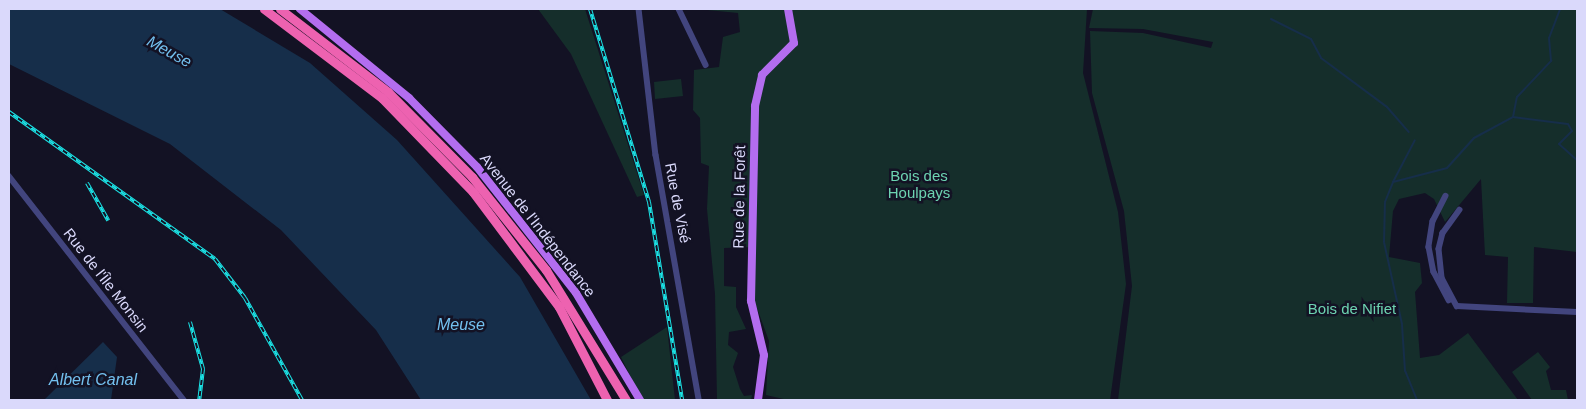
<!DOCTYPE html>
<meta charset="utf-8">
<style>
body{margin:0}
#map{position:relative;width:1586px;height:409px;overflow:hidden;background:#131224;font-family:Helvetica,sans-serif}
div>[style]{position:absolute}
.green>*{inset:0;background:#152e2b}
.water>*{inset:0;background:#162e4a}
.stream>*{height:2px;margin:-1px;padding:0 1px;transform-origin:1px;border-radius:1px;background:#162e4a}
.minor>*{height:5.5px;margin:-2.75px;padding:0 2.75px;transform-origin:2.75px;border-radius:2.75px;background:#42457e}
.major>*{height:8px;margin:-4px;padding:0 4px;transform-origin:4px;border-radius:4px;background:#b36def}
.highway>*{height:9px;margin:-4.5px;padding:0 4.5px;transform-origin:4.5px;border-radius:4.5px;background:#ed62b0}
.rail>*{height:4px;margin-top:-2px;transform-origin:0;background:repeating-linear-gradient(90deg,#131224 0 5.5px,#1be2e5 0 11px);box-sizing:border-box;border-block:1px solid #1be2e5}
span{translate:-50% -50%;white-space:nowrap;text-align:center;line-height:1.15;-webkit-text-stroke:5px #131224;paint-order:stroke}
.park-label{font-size:15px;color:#6dd3b1}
.street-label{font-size:15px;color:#dad9fb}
.water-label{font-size:16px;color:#73c0ef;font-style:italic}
.frame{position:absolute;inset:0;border:10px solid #dad9fb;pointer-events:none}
</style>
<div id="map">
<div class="green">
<i style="clip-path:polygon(538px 9px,585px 9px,644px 195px,637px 197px,571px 54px)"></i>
<i style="clip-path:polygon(697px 9px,1087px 9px,1083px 73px,1118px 212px,1126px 284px,1110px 400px,788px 400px,766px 395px,769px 341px,754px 300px,755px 247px,724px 248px,724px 286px,736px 287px,736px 307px,746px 329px,729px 332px,728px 345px,738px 353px,733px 367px,740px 389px,744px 396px,752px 395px,751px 400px,717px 400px,715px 294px,707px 209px,709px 166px,701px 163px,700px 118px,693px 110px,694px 70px,719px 67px,723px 37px,740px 32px,738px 13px)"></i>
<i style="clip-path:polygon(1093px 9px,1577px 9px,1577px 252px,1534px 247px,1533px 303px,1507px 303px,1508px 257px,1485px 255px,1481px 179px,1445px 222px,1434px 199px,1425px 193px,1399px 199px,1393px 211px,1389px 257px,1420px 263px,1422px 283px,1415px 292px,1420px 358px,1439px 355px,1468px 333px,1518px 400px,1118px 400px,1132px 286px,1124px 211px,1092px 93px,1090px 31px,1143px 33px,1211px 48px,1213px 42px,1143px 29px,1089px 28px)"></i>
<i style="clip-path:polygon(681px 79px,683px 96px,655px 99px,654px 82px)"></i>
<i style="clip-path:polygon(667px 327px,675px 400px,642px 400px,621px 357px)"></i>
<i style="clip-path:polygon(1538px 352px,1550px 367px,1546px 371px,1551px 390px,1566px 390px,1568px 400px,1532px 400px,1512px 372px)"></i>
</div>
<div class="water">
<i style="clip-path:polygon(9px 9px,220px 9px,310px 63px,397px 140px,520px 277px,591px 400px,421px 400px,376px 330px,281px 230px,170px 144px,9px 64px)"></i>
<i style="clip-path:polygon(103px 342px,117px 357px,111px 400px,44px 400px)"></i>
</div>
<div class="stream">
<i style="left:1271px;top:19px;width:45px;rotate:26.6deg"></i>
<i style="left:1311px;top:39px;width:21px;rotate:62deg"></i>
<i style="left:1321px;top:58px;width:82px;rotate:36.6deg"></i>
<i style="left:1387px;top:107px;width:33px;rotate:49deg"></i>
<i style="left:1513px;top:117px;width:20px;rotate:-79deg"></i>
<i style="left:1517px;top:97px;width:50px;rotate:-46.6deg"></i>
<i style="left:1551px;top:61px;width:23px;rotate:-95deg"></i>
<i style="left:1549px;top:38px;width:31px;rotate:-69deg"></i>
<i style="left:1393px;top:182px;width:47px;rotate:-62.4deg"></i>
<i style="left:1417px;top:400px;width:31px;rotate:-112deg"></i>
<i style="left:1405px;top:371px;width:47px;rotate:-93.7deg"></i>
<i style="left:1402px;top:324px;width:84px;rotate:-102.4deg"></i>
<i style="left:1384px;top:242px;width:40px;rotate:-88.6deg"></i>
<i style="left:1385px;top:202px;width:22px;rotate:-68deg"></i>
<i style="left:1393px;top:182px;width:56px;rotate:-14.5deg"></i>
<i style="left:1447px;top:168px;width:40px;rotate:-48deg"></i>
<i style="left:1474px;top:138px;width:44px;rotate:-28.3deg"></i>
<i style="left:1513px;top:117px;width:55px;rotate:7.3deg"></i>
<i style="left:1568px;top:124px;width:8px;rotate:60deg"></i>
<i style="left:1572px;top:131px;width:18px;rotate:135deg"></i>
<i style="left:1559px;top:144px;width:24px;rotate:42deg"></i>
</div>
<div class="minor">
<i style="left:639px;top:9px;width:147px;rotate:83.4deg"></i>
<i style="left:656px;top:155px;width:249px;rotate:80deg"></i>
<i style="left:679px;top:9px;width:62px;rotate:64.3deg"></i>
<i style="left:9px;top:176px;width:284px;rotate:52deg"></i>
<i style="left:1446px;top:196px;width:28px;rotate:117deg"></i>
<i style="left:1433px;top:221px;width:26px;rotate:99deg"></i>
<i style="left:1429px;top:247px;width:25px;rotate:79deg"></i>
<i style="left:1434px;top:272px;width:32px;rotate:62deg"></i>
<i style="left:1460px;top:210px;width:29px;rotate:126deg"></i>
<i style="left:1443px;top:233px;width:16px;rotate:104deg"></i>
<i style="left:1439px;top:249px;width:29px;rotate:84deg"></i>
<i style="left:1442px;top:278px;width:32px;rotate:62deg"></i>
<i style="left:1457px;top:306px;width:120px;rotate:2.9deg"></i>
</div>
<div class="major">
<i style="left:300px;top:9px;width:141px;rotate:39.2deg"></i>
<i style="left:409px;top:98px;width:97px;rotate:45.4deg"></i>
<i style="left:477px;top:167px;width:160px;rotate:51.8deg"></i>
<i style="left:576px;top:293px;width:125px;rotate:59.1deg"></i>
<i style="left:758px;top:400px;width:45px;rotate:-82.4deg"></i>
<i style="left:764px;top:355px;width:56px;rotate:-103.5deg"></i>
<i style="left:751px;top:301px;width:195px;rotate:-88.8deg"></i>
<i style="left:755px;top:106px;width:32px;rotate:-77deg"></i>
<i style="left:762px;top:75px;width:45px;rotate:-45deg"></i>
<i style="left:794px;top:43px;width:35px;rotate:-100deg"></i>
</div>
<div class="highway">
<i style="left:264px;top:9px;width:148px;rotate:37deg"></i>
<i style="left:382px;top:98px;width:131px;rotate:45.9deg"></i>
<i style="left:473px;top:192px;width:144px;rotate:53.2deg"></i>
<i style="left:559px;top:307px;width:105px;rotate:62.7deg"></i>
<i style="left:280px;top:9px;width:136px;rotate:37.5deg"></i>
<i style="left:388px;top:92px;width:120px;rotate:45.3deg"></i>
<i style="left:472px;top:177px;width:119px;rotate:51.5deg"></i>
<i style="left:546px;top:270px;width:153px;rotate:58.4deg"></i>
</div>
<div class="rail">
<i style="left:590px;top:9px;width:202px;rotate:73deg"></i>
<i style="left:649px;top:202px;width:201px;rotate:80.5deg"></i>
<i style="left:9px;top:112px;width:253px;rotate:35.5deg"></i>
<i style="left:215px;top:259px;width:49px;rotate:52.4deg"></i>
<i style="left:245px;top:298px;width:117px;rotate:60.8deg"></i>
<i style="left:87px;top:183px;width:43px;rotate:60.4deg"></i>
<i style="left:190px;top:322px;width:49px;rotate:74.5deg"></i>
<i style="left:203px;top:369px;width:31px;rotate:97deg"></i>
</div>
<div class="park-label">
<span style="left:919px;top:184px">Bois des<br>Houlpays</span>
<span style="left:1352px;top:309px">Bois de Nifiet</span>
</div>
<div class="street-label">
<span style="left:739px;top:197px;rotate:-89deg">Rue de la Forêt</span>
<span style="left:678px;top:203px;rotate:79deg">Rue de Visé</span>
<span style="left:538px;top:225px;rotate:52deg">Avenue de l'Indépendance</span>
<span style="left:106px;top:280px;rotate:52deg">Rue de l'Île Monsin</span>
</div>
<div class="water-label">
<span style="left:169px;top:52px;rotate:29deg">Meuse</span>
<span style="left:461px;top:325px">Meuse</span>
<span style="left:93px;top:380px">Albert Canal</span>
</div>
<div class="frame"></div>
</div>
